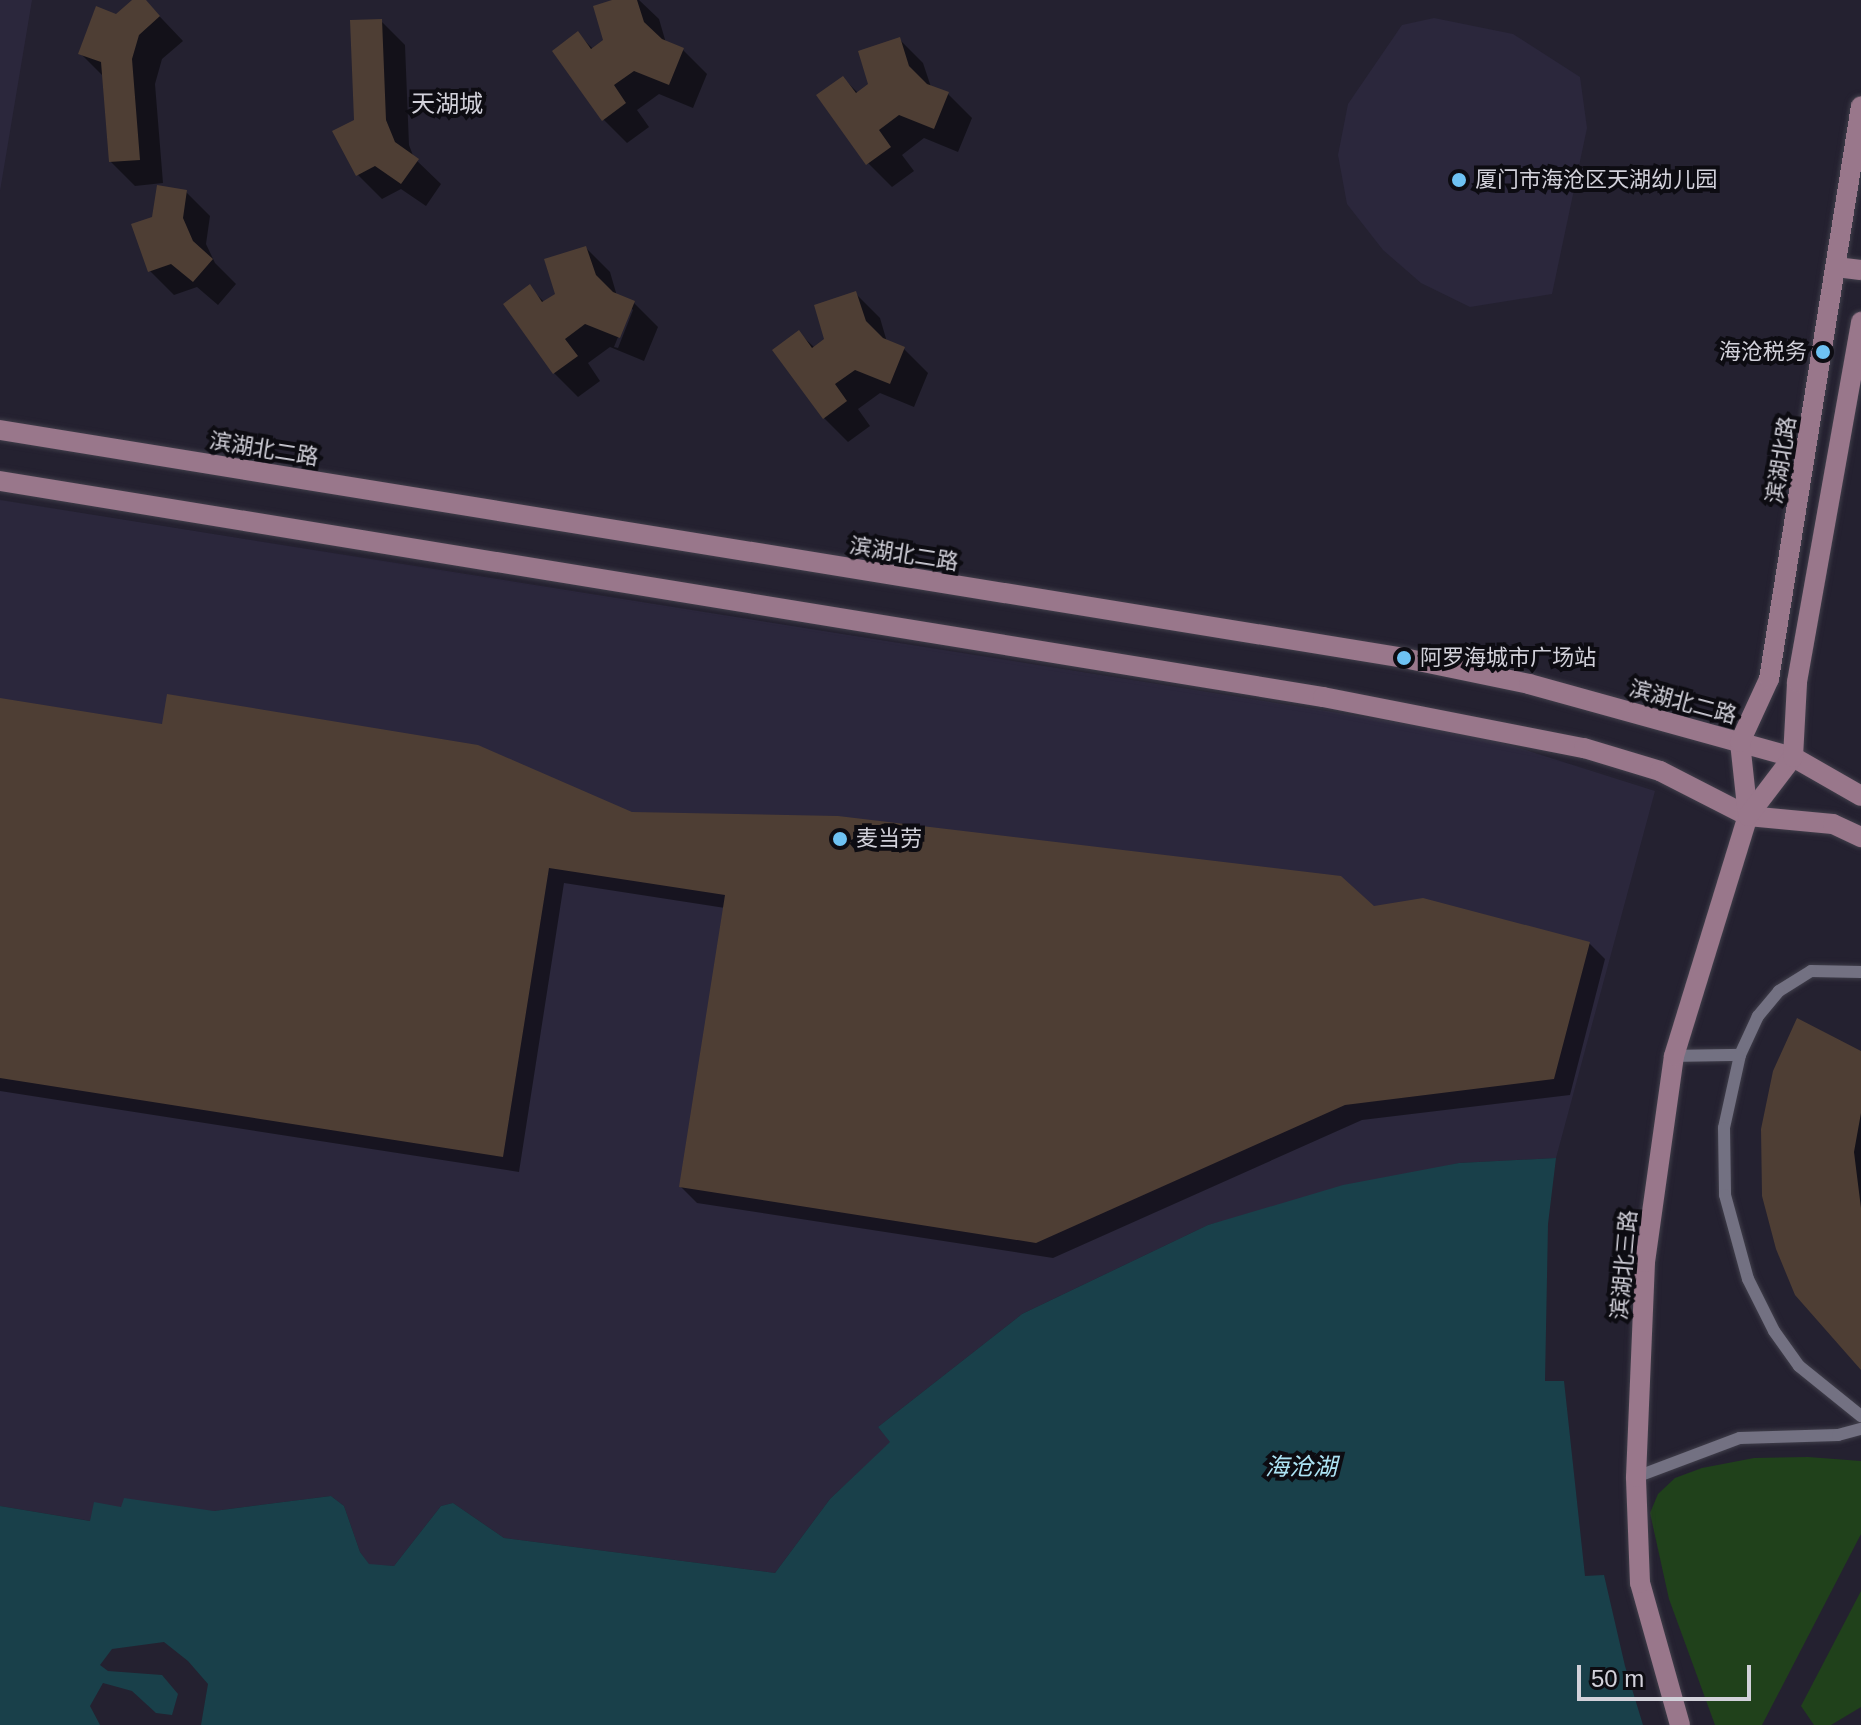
<!DOCTYPE html>
<meta charset="utf-8">
<style>
body{margin:0}
#map{position:relative;width:1861px;height:1725px;overflow:hidden;background:#242130;font-family:Arial,"Noto Sans SC",sans-serif}
div>[style]{position:absolute}
.built>*{inset:0;background:#2b273c}
.green>*{inset:0;background:#20411b}
.water>*{inset:0;background:#19404a}
.shadow>*{inset:0;background:#0007}
.building>*{inset:0;background:#4e3e34}
.roads{filter:drop-shadow(0 0 2px #403e4a) drop-shadow(0 0 2px #403e4a)}
.lane>*{height:12px;margin:-6px;padding:0 6px;transform-origin:6px;border-radius:6px;background:#737182}
.secondary>*{height:20px;margin:-10px;padding:0 10px;transform-origin:10px;border-radius:10px;background:#99778b}
.dots>*{width:22px;height:22px;translate:-50% -50%;box-sizing:border-box;border:4px solid #0d0c12;border-radius:50%}
span{translate:-50% -50%;white-space:nowrap;text-align:center;line-height:1.15;-webkit-text-stroke:8px #0d0c12;paint-order:stroke}
.poi-label{font-size:22px;color:#d2d1da}
.left{translate:0 -50%;text-align:left}
.right{translate:-100% -50%;text-align:right}
.street-label{font-size:22px;color:#d2d1da}
.neighbourhood-label{font-size:24px;color:#d2d1da}
.water-label{font-size:24px;color:#aee4f5;font-style:italic}
.scale{position:absolute;left:1577px;top:1665px;width:174px;height:36px;box-sizing:border-box;border:4px solid #d2d1da;border-top:0;padding-left:10px;font-size:24px;line-height:28px;white-space:nowrap;color:#d2d1da;-webkit-text-stroke:6px #0d0c12;paint-order:stroke}
</style>
<div id="map">
<div class="built">
<i style="clip-path:polygon(0 0,32px 0,0 191px)"></i>
<i style="clip-path:polygon(1434px 18px,1513px 34px,1580px 77px,1587px 128px,1552px 294px,1470px 307px,1421px 283px,1383px 250px,1347px 204px,1338px 155px,1348px 104px,1402px 25px)"></i>
<i style="clip-path:polygon(0 500px,1478px 735px,1655px 791px,1556px 1158px,1459px 1163px,1208px 1225px,1022px 1314px,878px 1427px,891px 1442px,830px 1499px,775px 1573px,504px 1538px,453px 1503px,441px 1506px,394px 1566px,369px 1565px,360px 1552px,344px 1506px,331px 1496px,214px 1511px,122px 1507px,91px 1521px,0 1506px)"></i>
</div>
<div class="green">
<i style="clip-path:polygon(1808px 1457px,1861px 1461px,1861px 1534px,1762px 1725px,1715px 1725px,1669px 1599px,1650px 1513px,1658px 1494px,1675px 1478px,1702px 1468px,1754px 1458px)"></i>
<i style="clip-path:polygon(1861px 1591px,1861px 1707px,1831px 1725px,1814px 1725px,1801px 1706px)"></i>
</div>
<div class="water">
<i style="clip-path:polygon(1556px 1158px,1548px 1224px,1545px 1381px,1564px 1381px,1585px 1576px,1604px 1575px,1625px 1666px,1643px 1725px,201px 1725px,208px 1684px,188px 1661px,164px 1642px,112px 1649px,100px 1665px,108px 1671px,162px 1675px,178px 1694px,172px 1715px,156px 1713px,132px 1691px,103px 1683px,90px 1706px,100px 1725px,0 1725px,0 1506px,90px 1521px,94px 1502px,121px 1507px,124px 1498px,214px 1511px,331px 1496px,344px 1506px,360px 1552px,369px 1564px,394px 1566px,441px 1506px,453px 1503px,504px 1538px,775px 1573px,830px 1499px,890px 1442px,878px 1427px,1022px 1314px,1208px 1225px,1343px 1185px,1459px 1163px)"></i>
</div>
<div class="shadow">
<i style="clip-path:polygon(135px 0,144px 0,183px 41px,162px 59px,155px 84px,163px 183px,135px 186px,111px 162px,104px 77px,80px 53px)"></i>
<i style="clip-path:polygon(619px 0,639px 0,659px 19px,666px 43px,683px 50px,707px 74px,693px 108px,659px 94px,637px 110px,649px 127px,627px 143px,603px 119px,578px 34px,594px 50px,606px 41px)"></i>
<i style="clip-path:polygon(381px 21px,405px 45px,409px 145px,414px 158px,441px 184px,426px 206px,401px 189px,382px 199px,358px 175px,335px 132px,356px 121px)"></i>
<i style="clip-path:polygon(899px 39px,923px 63px,931px 87px,948px 94px,972px 118px,958px 152px,924px 138px,902px 155px,914px 171px,892px 187px,868px 163px,843px 78px,859px 94px,870px 85px)"></i>
<i style="clip-path:polygon(186px 192px,210px 216px,206px 244px,215px 263px,236px 284px,218px 305px,197px 287px,174px 295px,150px 271px,154px 218px)"></i>
<i style="clip-path:polygon(evenodd,586px 248px,610px 272px,617px 296px,634px 303px,658px 327px,644px 361px,610px 347px,588px 363px,600px 381px,578px 397px,554px 373px,529px 287px,545px 303px,557px 294px,586px 248px,630px 307px,633px 310px,618px 348px,614px 347px,630px 307px)"></i>
<i style="clip-path:polygon(856px 294px,880px 318px,887px 342px,904px 349px,928px 373px,914px 407px,880px 393px,858px 409px,870px 426px,848px 442px,824px 418px,775px 350px,799px 333px,815px 348px,827px 340px)"></i>
<i style="clip-path:polygon(0 700px,632px 814px,1374px 908px,1589px 943px,1605px 959px,1570px 1095px,1362px 1120px,1053px 1258px,697px 1203px,681px 1187px,725px 908px,564px 883px,519px 1172px,0 1091px)"></i>
<i style="clip-path:polygon(1861px 1054px,1861px 1366px,1796px 1294px)"></i>
</div>
<div class="building">
<i style="clip-path:polygon(132px 0,146px 0,160px 16px,139px 35px,132px 59px,140px 160px,109px 162px,101px 62px,78px 54px,96px 6px,116px 14px)"></i>
<i style="clip-path:polygon(612px 0,637px 0,644px 22px,662px 39px,684px 48px,669px 85px,634px 71px,614px 85px,626px 103px,602px 121px,552px 51px,578px 31px,591px 49px,603px 40px,593px 6px)"></i>
<i style="clip-path:polygon(382px 19px,386px 120px,395px 142px,419px 159px,401px 184px,375px 166px,356px 176px,332px 131px,354px 120px,350px 20px)"></i>
<i style="clip-path:polygon(900px 37px,909px 66px,927px 84px,949px 92px,934px 129px,899px 115px,879px 130px,891px 147px,866px 165px,816px 95px,843px 76px,856px 93px,868px 84px,858px 51px)"></i>
<i style="clip-path:polygon(157px 185px,187px 190px,183px 218px,193px 241px,213px 259px,193px 282px,171px 264px,148px 272px,131px 224px,152px 217px)"></i>
<i style="clip-path:polygon(586px 246px,596px 275px,613px 292px,635px 301px,620px 338px,585px 324px,565px 339px,578px 356px,553px 374px,503px 304px,530px 284px,542px 302px,555px 294px,544px 259px)"></i>
<i style="clip-path:polygon(856px 291px,866px 321px,883px 338px,905px 347px,890px 384px,855px 370px,835px 384px,847px 401px,823px 419px,772px 350px,799px 330px,812px 348px,824px 339px,814px 305px)"></i>
<i style="clip-path:polygon(167px 694px,478px 745px,632px 812px,838px 816px,1341px 876px,1374px 906px,1423px 898px,1590px 942px,1554px 1079px,1345px 1105px,1036px 1243px,679px 1187px,725px 895px,549px 868px,503px 1157px,0 1078px,0 698px,162px 724px)"></i>
<i style="clip-path:polygon(1797px 1018px,1861px 1051px,1861px 1113px,1854px 1152px,1861px 1208px,1861px 1370px,1795px 1295px,1776px 1249px,1762px 1196px,1761px 1129px,1773px 1071px)"></i>
</div>
<div class="roads">
<div class="lane">
<i style="left:1861px;top:972px;width:50px;rotate:-178.9deg"></i>
<i style="left:1811px;top:971px;width:38px;rotate:148deg"></i>
<i style="left:1779px;top:991px;width:33px;rotate:130deg"></i>
<i style="left:1758px;top:1016px;width:43px;rotate:114.8deg"></i>
<i style="left:1740px;top:1055px;width:75px;rotate:102.4deg"></i>
<i style="left:1724px;top:1128px;width:67px;rotate:89.1deg"></i>
<i style="left:1725px;top:1195px;width:87px;rotate:74.7deg"></i>
<i style="left:1748px;top:1279px;width:58px;rotate:63.4deg"></i>
<i style="left:1774px;top:1331px;width:43px;rotate:54.5deg"></i>
<i style="left:1799px;top:1366px;width:80px;rotate:38.9deg"></i>
<i style="left:1674px;top:1056px;width:66px;rotate:-0.9deg"></i>
<i style="left:1636px;top:1477px;width:111px;rotate:-20.6deg"></i>
<i style="left:1740px;top:1438px;width:98px;rotate:-1.8deg"></i>
<i style="left:1838px;top:1435px;width:24px;rotate:-15deg"></i>
</div>
<div class="secondary">
<i style="left:1836px;top:267px;width:25px;rotate:7deg"></i>
<i style="left:0;top:430px;width:1422px;rotate:9.22deg"></i>
<i style="left:1404px;top:658px;width:128px;rotate:11.7deg"></i>
<i style="left:1529px;top:684px;width:274px;rotate:15.5deg"></i>
<i style="left:1793px;top:757px;width:78px;rotate:29.8deg"></i>
<i style="left:0;top:481px;width:1341px;rotate:9.27deg"></i>
<i style="left:1323px;top:697px;width:266px;rotate:11.1deg"></i>
<i style="left:1584px;top:748px;width:79px;rotate:16.8deg"></i>
<i style="left:1660px;top:771px;width:99px;rotate:27.1deg"></i>
<i style="left:1748px;top:816px;width:85px;rotate:5.4deg"></i>
<i style="left:1833px;top:824px;width:31px;rotate:25deg"></i>
<i style="left:1748px;top:816px;width:74px;rotate:-96.2deg"></i>
<i style="left:1740px;top:742px;width:69px;rotate:-65.3deg"></i>
<i style="left:1769px;top:679px;width:580px;rotate:-80.88deg"></i>
<i style="left:1680px;top:1725px;width:148px;rotate:-105.7deg"></i>
<i style="left:1640px;top:1583px;width:106px;rotate:-92.2deg"></i>
<i style="left:1636px;top:1477px;width:215px;rotate:-87.6deg"></i>
<i style="left:1645px;top:1262px;width:208px;rotate:-82deg"></i>
<i style="left:1674px;top:1056px;width:251px;rotate:-72.9deg"></i>
<i style="left:1748px;top:816px;width:74px;rotate:-52.7deg"></i>
<i style="left:1793px;top:757px;width:75px;rotate:-86.9deg"></i>
<i style="left:1797px;top:682px;width:366px;rotate:-79.9deg"></i>
</div>
</div>
<div class="dots">
<i style="left:1459px;top:180px;background:#6ec2f3"></i>
<i style="left:1823px;top:352px;background:#6ec2f3"></i>
<i style="left:1404px;top:658px;background:#6ec2f3"></i>
<i style="left:840px;top:839px;background:#6ec2f3"></i>
</div>
<div class="poi-label">
<span class="left" style="left:1475px;top:180px">厦门市海沧区天湖幼儿园</span>
<span class="right" style="left:1807px;top:352px">海沧税务</span>
<span class="left" style="left:1420px;top:658px">阿罗海城市广场站</span>
<span class="left" style="left:856px;top:839px">麦当劳</span>
</div>
<div class="street-label">
<span style="left:264px;top:449px;rotate:9deg">滨湖北二路</span>
<span style="left:1781px;top:460px;rotate:-81deg">滨湖北路</span>
<span style="left:904px;top:554px;rotate:9deg">滨湖北二路</span>
<span style="left:1683px;top:702px;rotate:15deg">滨湖北二路</span>
<span style="left:1624px;top:1265px;rotate:-85deg">滨湖北三路</span>
</div>
<div class="neighbourhood-label">
<span style="left:447px;top:104px">天湖城</span>
</div>
<div class="water-label">
<span style="left:1301px;top:1467px">海沧湖</span>
</div>
<div class="scale">50 m</div>
</div>
